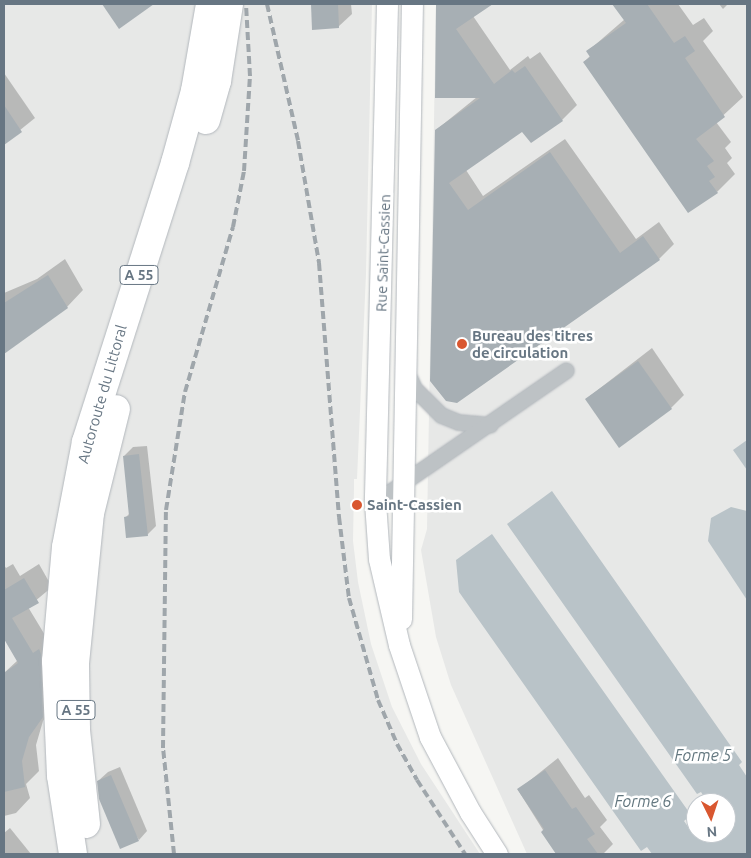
<!DOCTYPE html>
<style>
body{margin:0}
#map{position:relative;width:751px;height:858px;overflow:hidden;background:#f6f6f3;font-family:Ubuntu,sans-serif}
div>[style]{position:absolute}
.built>*{inset:0;background:#e7e8e7}
.water>*{inset:0;background:#b9c3c8}
.shadow>*{inset:0;background:#0003}
.building>*{inset:0;background:#a7afb4}
.roads{filter:drop-shadow(0 0 1px #b2b7bc) drop-shadow(0 0 1px #b2b7bc)}
.street>*{height:15px;margin:-7.5px;padding:0 7.5px;transform-origin:7.5px;border-radius:7.5px;background:#bdc2c5}
.secondary>*{height:21px;margin:-10.5px;padding:0 10.5px;transform-origin:10.5px;border-radius:10.5px;background:#fff}
.highway>*{height:28px;margin:-14px;padding:0 14px;transform-origin:14px;border-radius:14px;background:#fff}
.rail>*{height:4px;margin-top:-2px;transform-origin:0;background:repeating-linear-gradient(90deg,#9fa6ab 0 8px,transparent 0 12px)}
.dots>*{width:14px;height:14px;translate:-50% -50%;box-sizing:border-box;border:2px solid #fff;border-radius:50%}
span{translate:-50% -50%;white-space:nowrap;text-align:center;line-height:1.15;-webkit-text-stroke:5px #fff;paint-order:stroke}
.shield-label span{padding:1px 4px;background:#fff;border:1px solid;border-radius:4px;-webkit-text-stroke-width:0}
.shield-label{font-size:14px;color:#677683;font-weight:700}
.street-label{font-size:15px;color:#677683}
.poi-label{font-size:15px;color:#677683;font-weight:700}
.left{translate:0 -50%;text-align:left}
.water-label{font-size:16px;color:#63777f;font-style:italic}
.frame{position:absolute;inset:0;border:5px solid #677683;pointer-events:none}
.north{position:absolute;left:686px;top:793px;width:50px;height:50px;box-sizing:border-box;background:#fff;border:1px solid #c2c8cd;border-radius:50%;rotate:176deg;font-size:14px;font-weight:700;line-height:20px;text-align:center;color:#677683}
.north::after{content:'';display:block;margin:auto;width:18px;height:22px;background:#d95730;clip-path:polygon(50% 0,100% 100%,50% 72%,0 100%)}
</style>
<div id="map">
<div class="built">
<i style="clip-path:polygon(4px 4px,372px 4px,366px 274px,357px 479px,354px 479px,354px 488px,353px 541px,358px 582px,371px 644px,392px 707px,421px 764px,480px 854px,4px 854px)"></i>
<i style="clip-path:polygon(436px 4px,747px 4px,747px 781px,716px 803px,696px 803px,696px 833px,707px 833px,698px 838px,694px 828px,658px 854px,527px 854px,451px 685px,436px 637px,421px 550px,427px 529px)"></i>
</div>
<div class="water">
<i style="clip-path:polygon(747px 440px,747px 470px,733px 450px)"></i>
<i style="clip-path:polygon(552px 491px,742px 762px,739px 765px,747px 777px,747px 854px,652px 854px,647px 847px,641px 851px,459px 592px,456px 560px,492px 534px,691px 815px,684px 821px,691px 831px,696px 830px,696px 837px,726px 833px,726px 803px,708px 803px,701px 792px,697px 794px,507px 524px)"></i>
<i style="clip-path:polygon(731px 507px,747px 511px,747px 600px,708px 541px,711px 518px)"></i>
</div>
<div class="shadow">
<i style="clip-path:polygon(312px 4px,351px 4px,352px 14px,338px 27px,313px 29px)"></i>
<i style="clip-path:polygon(437px 4px,489px 4px,473px 16px,510px 70px,528px 56px,530px 59px,540px 52px,577px 105px,562px 120px,523px 130px,466px 170px,483px 196px,565px 139px,636px 239px,659px 222px,674px 244px,659px 259px,457px 402px,436px 130px,477px 97px,437px 96px)"></i>
<i style="clip-path:polygon(614px 4px,678px 4px,693px 25px,704px 18px,713px 31px,703px 41px,743px 97px,716px 122px,731px 142px,725px 148px,732px 158px,727px 163px,735px 174px,717px 192px,584px 62px,591px 55px,588px 51px,625px 19px)"></i>
<i style="clip-path:polygon(719px 4px,728px 4px,723px 9px)"></i>
<i style="clip-path:polygon(4px 73px,35px 118px,4px 143px)"></i>
<i style="clip-path:polygon(65px 259px,83px 290px,67px 307px,4px 352px,4px 293px,37px 279px)"></i>
<i style="clip-path:polygon(652px 348px,684px 395px,671px 408px,586px 399px)"></i>
<i style="clip-path:polygon(147px 446px,156px 526px,147px 535px,125px 518px,130px 513px,124px 456px,133px 447px)"></i>
<i style="clip-path:polygon(13px 564px,20px 576px,39px 564px,52px 587px,28px 607px,48px 640px,57px 701px,43px 721px,36px 745px,39px 771px,26px 784px,30px 798px,16px 813px,4px 816px,4px 673px,18px 660px,4px 637px,4px 565px,6px 568px)"></i>
<i style="clip-path:polygon(558px 758px,585px 798px,589px 795px,607px 820px,600px 827px,613px 844px,603px 854px,558px 854px,518px 790px)"></i>
<i style="clip-path:polygon(120px 767px,147px 831px,139px 840px,98px 781px,108px 772px)"></i>
<i style="clip-path:polygon(10px 828px,31px 854px,4px 854px,4px 833px)"></i>
</div>
<div class="building">
<i style="clip-path:polygon(102px 4px,154px 4px,119px 29px)"></i>
<i style="clip-path:polygon(311px 4px,338px 4px,339px 28px,312px 30px)"></i>
<i style="clip-path:polygon(436px 4px,493px 4px,456px 29px,494px 84px,512px 70px,515px 73px,525px 66px,563px 121px,531px 143px,522px 132px,449px 183px,468px 210px,550px 152px,620px 253px,643px 236px,660px 260px,457px 403px,446px 401px,430px 381px,435px 130px,480px 98px,435px 98px)"></i>
<i style="clip-path:polygon(612px 4px,647px 4px,674px 43px,685px 36px,695px 51px,685px 58px,725px 117px,696px 139px,714px 161px,707px 166px,715px 177px,709px 181px,718px 193px,688px 213px,583px 62px,590px 57px,586px 51px,626px 23px)"></i>
<i style="clip-path:polygon(4px 105px,22px 132px,4px 145px)"></i>
<i style="clip-path:polygon(48px 275px,68px 308px,4px 354px,4px 303px)"></i>
<i style="clip-path:polygon(638px 361px,672px 409px,619px 448px,585px 399px)"></i>
<i style="clip-path:polygon(139px 454px,148px 536px,126px 538px,124px 517px,129px 516px,123px 456px)"></i>
<i style="clip-path:polygon(24px 578px,39px 603px,12px 618px,33px 653px,39px 649px,41px 654px,43px 717px,29px 737px,22px 761px,25px 787px,4px 792px,4px 673px,18px 663px,4px 639px,4px 590px)"></i>
<i style="clip-path:polygon(545px 770px,572px 809px,576px 807px,595px 834px,587px 839px,598px 854px,556px 854px,541px 832px,544px 829px,517px 789px)"></i>
<i style="clip-path:polygon(111px 775px,139px 841px,120px 849px,99px 799px,97px 781px)"></i>
</div>
<div class="roads">
<div class="street">
<i style="left:407px;top:372px;width:17px;rotate:66deg"></i>
<i style="left:414px;top:388px;width:38px;rotate:45deg"></i>
<i style="left:441px;top:415px;width:18px;rotate:22deg"></i>
<i style="left:458px;top:422px;width:32px;rotate:5deg"></i>
<i style="left:375px;top:502px;width:232px;rotate:-34.6deg"></i>
</div>
<div class="secondary">
<i style="left:387px;top:4px;width:498px;rotate:91.4deg"></i>
<i style="left:375px;top:502px;width:57px;rotate:86deg"></i>
<i style="left:379px;top:559px;width:88px;rotate:76.9deg"></i>
<i style="left:399px;top:645px;width:97px;rotate:71.4deg"></i>
<i style="left:430px;top:737px;width:85px;rotate:61.9deg"></i>
<i style="left:470px;top:812px;width:50px;rotate:57.3deg"></i>
<i style="left:401px;top:619px;width:615px;rotate:-88.98deg"></i>
</div>
<div class="highway">
<i style="left:206px;top:120px;width:41px;rotate:-74.2deg"></i>
<i style="left:217px;top:81px;width:78px;rotate:-81.1deg"></i>
<i style="left:86px;top:824px;width:95px;rotate:-96.1deg"></i>
<i style="left:76px;top:730px;width:67px;rotate:-90.9deg"></i>
<i style="left:75px;top:663px;width:151px;rotate:-84.3deg"></i>
<i style="left:90px;top:513px;width:107px;rotate:-76deg"></i>
<i style="left:73px;top:854px;width:79px;rotate:-98.7deg"></i>
<i style="left:61px;top:776px;width:115px;rotate:-92.5deg"></i>
<i style="left:56px;top:661px;width:114px;rotate:-85deg"></i>
<i style="left:66px;top:547px;width:107px;rotate:-79.2deg"></i>
<i style="left:86px;top:442px;width:293px;rotate:-72.3deg"></i>
<i style="left:175px;top:163px;width:75px;rotate:-74.5deg"></i>
<i style="left:195px;top:91px;width:88px;rotate:-80.2deg"></i>
</div>
</div>
<div class="rail">
<i style="left:267px;top:4px;width:140px;rotate:77.2deg"></i>
<i style="left:298px;top:141px;width:124px;rotate:80.2deg"></i>
<i style="left:319px;top:263px;width:255px;rotate:85.5deg"></i>
<i style="left:339px;top:517px;width:82px;rotate:83deg"></i>
<i style="left:349px;top:598px;width:106px;rotate:74.1deg"></i>
<i style="left:378px;top:700px;width:48px;rotate:66.6deg"></i>
<i style="left:397px;top:744px;width:41px;rotate:60.9deg"></i>
<i style="left:417px;top:780px;width:88px;rotate:57deg"></i>
<i style="left:174px;top:854px;width:107px;rotate:-95.9deg"></i>
<i style="left:163px;top:748px;width:238px;rotate:-89.3deg"></i>
<i style="left:166px;top:510px;width:120px;rotate:-80.9deg"></i>
<i style="left:185px;top:392px;width:172px;rotate:-73.8deg"></i>
<i style="left:233px;top:227px;width:57px;rotate:-78.9deg"></i>
<i style="left:244px;top:171px;width:95px;rotate:-86.4deg"></i>
<i style="left:250px;top:76px;width:72px;rotate:-93.2deg"></i>
</div>
<div class="dots">
<i style="left:462px;top:344px;background:#d95730"></i>
<i style="left:357px;top:505px;background:#d95730"></i>
</div>
<div class="shield-label">
<span style="left:139px;top:275px">A 55</span>
<span style="left:76px;top:710px">A 55</span>
</div>
<div class="street-label">
<span style="left:383px;top:253px;rotate:-88deg">Rue Saint-Cassien</span>
<span style="left:102px;top:394px;rotate:-74deg">Autoroute du Littoral</span>
</div>
<div class="poi-label">
<span class="left" style="left:472px;top:344px">Bureau des titres<br>de circulation</span>
<span class="left" style="left:367px;top:505px">Saint-Cassien</span>
</div>
<div class="water-label">
<span style="left:703px;top:755px">Forme 5</span>
<span style="left:643px;top:801px">Forme 6</span>
</div>
<div class="frame"></div>
<div class="north">N</div>
</div>
